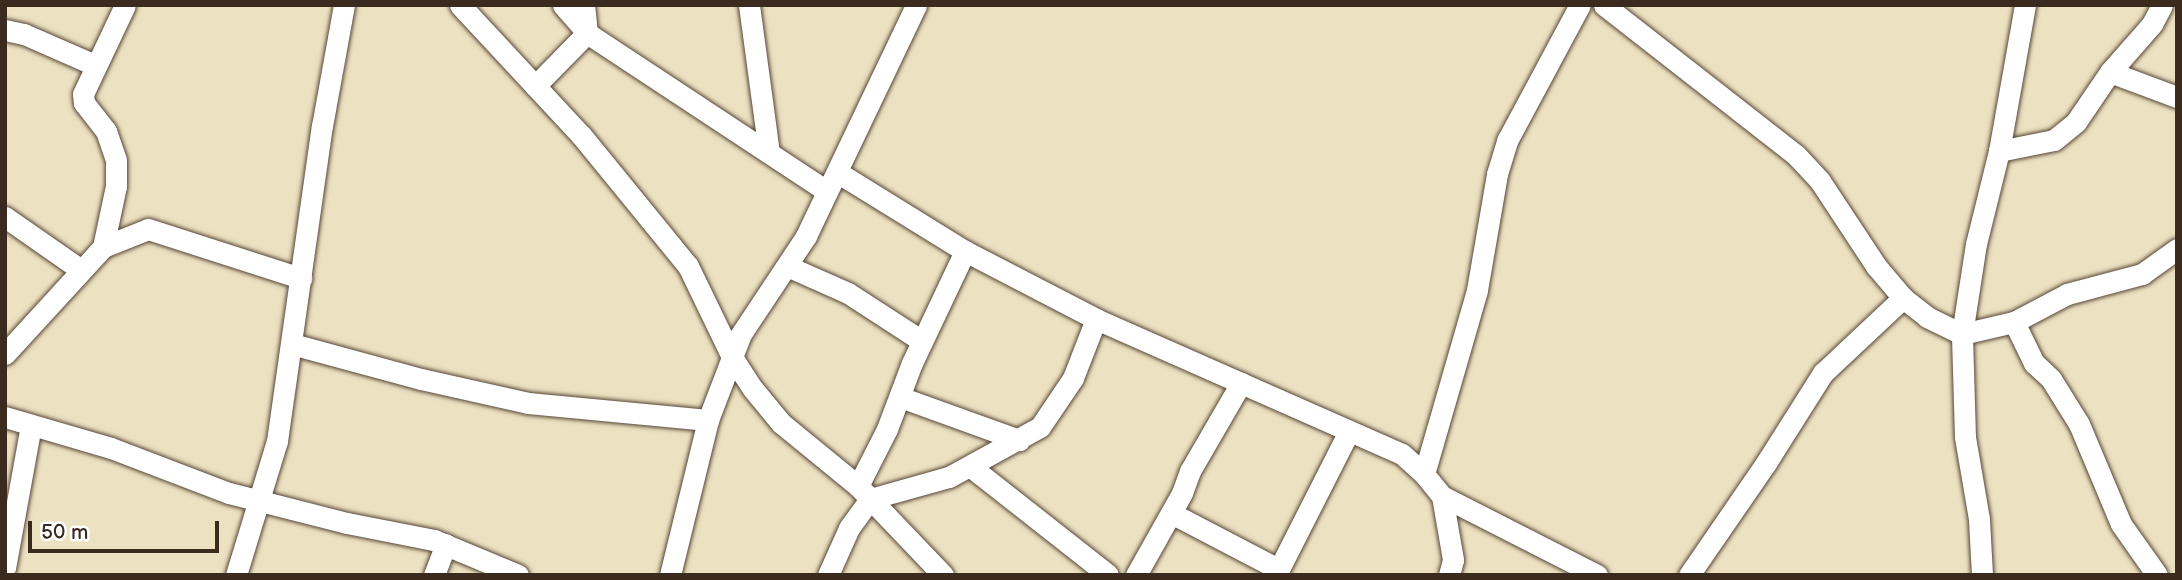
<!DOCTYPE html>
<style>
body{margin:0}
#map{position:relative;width:2182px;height:580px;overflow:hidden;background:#ece1c0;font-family:"Balsamiq Sans",sans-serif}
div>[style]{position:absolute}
.roads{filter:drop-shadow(0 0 2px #564536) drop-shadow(0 0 2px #564536)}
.minor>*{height:21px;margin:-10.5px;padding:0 10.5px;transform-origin:10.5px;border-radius:10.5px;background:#fff}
span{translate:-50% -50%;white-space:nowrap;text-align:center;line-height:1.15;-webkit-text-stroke:5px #fff;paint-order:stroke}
.frame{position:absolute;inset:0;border:7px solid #3b2a1e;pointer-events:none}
.scale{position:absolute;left:28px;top:521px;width:191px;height:32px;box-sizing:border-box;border:4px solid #3b2a1e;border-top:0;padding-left:9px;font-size:21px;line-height:24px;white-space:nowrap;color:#3b2a1e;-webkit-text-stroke:5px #fff;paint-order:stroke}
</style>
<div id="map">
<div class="roads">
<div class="minor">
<i style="left:460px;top:5px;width:178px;rotate:47.1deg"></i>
<i style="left:581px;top:135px;width:169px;rotate:50.8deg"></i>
<i style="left:688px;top:266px;width:101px;rotate:64.2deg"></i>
<i style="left:732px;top:357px;width:38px;rotate:57deg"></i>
<i style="left:753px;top:389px;width:44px;rotate:50.5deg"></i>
<i style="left:781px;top:423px;width:99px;rotate:39.3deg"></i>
<i style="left:858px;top:486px;width:123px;rotate:46.3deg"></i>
<i style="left:563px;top:5px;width:37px;rotate:49deg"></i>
<i style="left:587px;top:33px;width:287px;rotate:33.4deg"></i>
<i style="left:749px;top:5px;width:149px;rotate:82.3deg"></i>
<i style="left:1604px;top:5px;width:244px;rotate:38deg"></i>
<i style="left:1796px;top:155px;width:35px;rotate:47deg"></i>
<i style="left:1820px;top:181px;width:102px;rotate:56.6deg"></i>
<i style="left:1876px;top:266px;width:42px;rotate:49.8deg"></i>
<i style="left:1903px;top:298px;width:31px;rotate:38deg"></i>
<i style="left:1927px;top:317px;width:39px;rotate:26deg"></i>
<i style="left:1962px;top:334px;width:53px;rotate:-13deg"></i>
<i style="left:2014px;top:322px;width:60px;rotate:-27.8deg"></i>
<i style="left:2067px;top:294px;width:78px;rotate:-14.9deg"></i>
<i style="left:2142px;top:274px;width:43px;rotate:-35.5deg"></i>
<i style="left:5px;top:30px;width:19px;rotate:12deg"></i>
<i style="left:24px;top:34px;width:77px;rotate:23.6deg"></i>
<i style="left:2110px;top:72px;width:72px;rotate:20.5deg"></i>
<i style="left:535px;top:86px;width:74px;rotate:-45.5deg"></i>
<i style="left:587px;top:33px;width:28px;rotate:-96deg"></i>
<i style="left:1999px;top:151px;width:56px;rotate:-11.3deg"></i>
<i style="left:2054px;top:140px;width:28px;rotate:-39deg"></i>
<i style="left:2076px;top:122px;width:60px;rotate:-55.8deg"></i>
<i style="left:2110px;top:72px;width:64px;rotate:-48.8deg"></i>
<i style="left:2152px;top:24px;width:21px;rotate:-62deg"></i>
<i style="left:837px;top:172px;width:150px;rotate:31.7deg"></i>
<i style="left:965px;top:251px;width:148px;rotate:27.4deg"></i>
<i style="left:1096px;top:319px;width:334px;rotate:23.8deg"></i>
<i style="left:1402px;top:454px;width:30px;rotate:42deg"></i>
<i style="left:1424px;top:474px;width:28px;rotate:51deg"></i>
<i style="left:1442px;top:496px;width:174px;rotate:27deg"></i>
<i style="left:5px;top:217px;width:93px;rotate:34.9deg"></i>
<i style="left:103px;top:247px;width:62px;rotate:-78deg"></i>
<i style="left:116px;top:186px;width:26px;rotate:-90deg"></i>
<i style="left:116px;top:160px;width:31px;rotate:-109deg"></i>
<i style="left:106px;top:131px;width:36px;rotate:-128deg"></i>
<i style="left:84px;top:103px;width:9px;rotate:-96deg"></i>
<i style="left:83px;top:94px;width:98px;rotate:-64.7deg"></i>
<i style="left:787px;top:266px;width:67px;rotate:23.9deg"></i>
<i style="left:848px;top:293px;width:88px;rotate:33deg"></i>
<i style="left:2014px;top:322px;width:46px;rotate:64deg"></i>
<i style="left:2034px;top:363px;width:23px;rotate:43deg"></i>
<i style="left:2051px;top:379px;width:53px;rotate:58.1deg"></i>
<i style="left:2079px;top:424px;width:108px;rotate:67.2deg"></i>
<i style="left:2121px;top:524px;width:62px;rotate:54.8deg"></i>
<i style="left:292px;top:344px;width:134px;rotate:15.2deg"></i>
<i style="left:421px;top:379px;width:110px;rotate:12.6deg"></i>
<i style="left:528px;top:403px;width:181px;rotate:5.4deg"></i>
<i style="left:5px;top:354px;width:145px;rotate:-47.5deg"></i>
<i style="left:103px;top:247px;width:48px;rotate:-21.8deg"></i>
<i style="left:148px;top:229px;width:161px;rotate:17.8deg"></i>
<i style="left:900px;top:397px;width:127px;rotate:19.9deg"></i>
<i style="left:5px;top:417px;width:110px;rotate:16.3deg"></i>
<i style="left:111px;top:448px;width:126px;rotate:20.9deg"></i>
<i style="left:229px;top:493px;width:122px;rotate:14.3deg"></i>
<i style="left:347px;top:523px;width:89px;rotate:11.1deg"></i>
<i style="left:434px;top:540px;width:91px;rotate:22.6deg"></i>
<i style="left:971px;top:467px;width:174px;rotate:38.2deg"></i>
<i style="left:1424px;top:474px;width:191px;rotate:-73.9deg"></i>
<i style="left:1477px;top:290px;width:118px;rotate:-80.2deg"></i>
<i style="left:1497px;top:174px;width:37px;rotate:-73deg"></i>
<i style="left:1508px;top:139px;width:152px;rotate:-61.8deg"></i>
<i style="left:858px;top:486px;width:64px;rotate:-63deg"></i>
<i style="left:887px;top:429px;width:71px;rotate:-69.3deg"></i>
<i style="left:912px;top:363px;width:124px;rotate:-64.7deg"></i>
<i style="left:1442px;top:496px;width:65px;rotate:80.2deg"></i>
<i style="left:1453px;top:560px;width:16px;rotate:105deg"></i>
<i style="left:1171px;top:513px;width:121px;rotate:27.6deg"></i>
<i style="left:5px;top:568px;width:145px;rotate:-79.7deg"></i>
<i style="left:236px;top:575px;width:140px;rotate:-73deg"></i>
<i style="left:277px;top:441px;width:318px;rotate:-81.9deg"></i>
<i style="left:322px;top:126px;width:123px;rotate:-79.7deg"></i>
<i style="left:434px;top:575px;width:33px;rotate:-69deg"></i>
<i style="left:670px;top:575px;width:160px;rotate:-76.2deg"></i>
<i style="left:708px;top:420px;width:92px;rotate:-69deg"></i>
<i style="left:741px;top:334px;width:118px;rotate:-56.4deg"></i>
<i style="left:806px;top:236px;width:256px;rotate:-64.5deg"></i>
<i style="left:828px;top:575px;width:51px;rotate:-65.9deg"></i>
<i style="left:849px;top:528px;width:36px;rotate:-54deg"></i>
<i style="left:870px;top:499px;width:82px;rotate:-15.6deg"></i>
<i style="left:949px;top:477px;width:104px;rotate:-28.8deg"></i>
<i style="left:1040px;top:427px;width:59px;rotate:-56deg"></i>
<i style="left:1073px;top:378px;width:63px;rotate:-68.7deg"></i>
<i style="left:1136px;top:575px;width:94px;rotate:-60.7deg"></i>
<i style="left:1182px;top:493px;width:23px;rotate:-70deg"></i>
<i style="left:1190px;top:471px;width:102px;rotate:-59.9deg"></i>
<i style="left:1276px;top:575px;width:161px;rotate:-63.1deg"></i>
<i style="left:1689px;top:575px;width:136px;rotate:-55.5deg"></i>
<i style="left:1766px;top:463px;width:107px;rotate:-57.7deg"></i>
<i style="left:1823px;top:373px;width:110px;rotate:-43.2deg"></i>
<i style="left:1982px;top:575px;width:56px;rotate:-93.1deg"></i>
<i style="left:1979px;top:519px;width:83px;rotate:-99.7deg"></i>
<i style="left:1965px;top:437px;width:103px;rotate:-91.7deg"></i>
<i style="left:1962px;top:334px;width:91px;rotate:-81.2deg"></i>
<i style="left:1976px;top:244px;width:96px;rotate:-76.1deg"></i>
<i style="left:1999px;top:151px;width:148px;rotate:-79.9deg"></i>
</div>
</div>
<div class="frame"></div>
<div class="scale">50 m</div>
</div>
